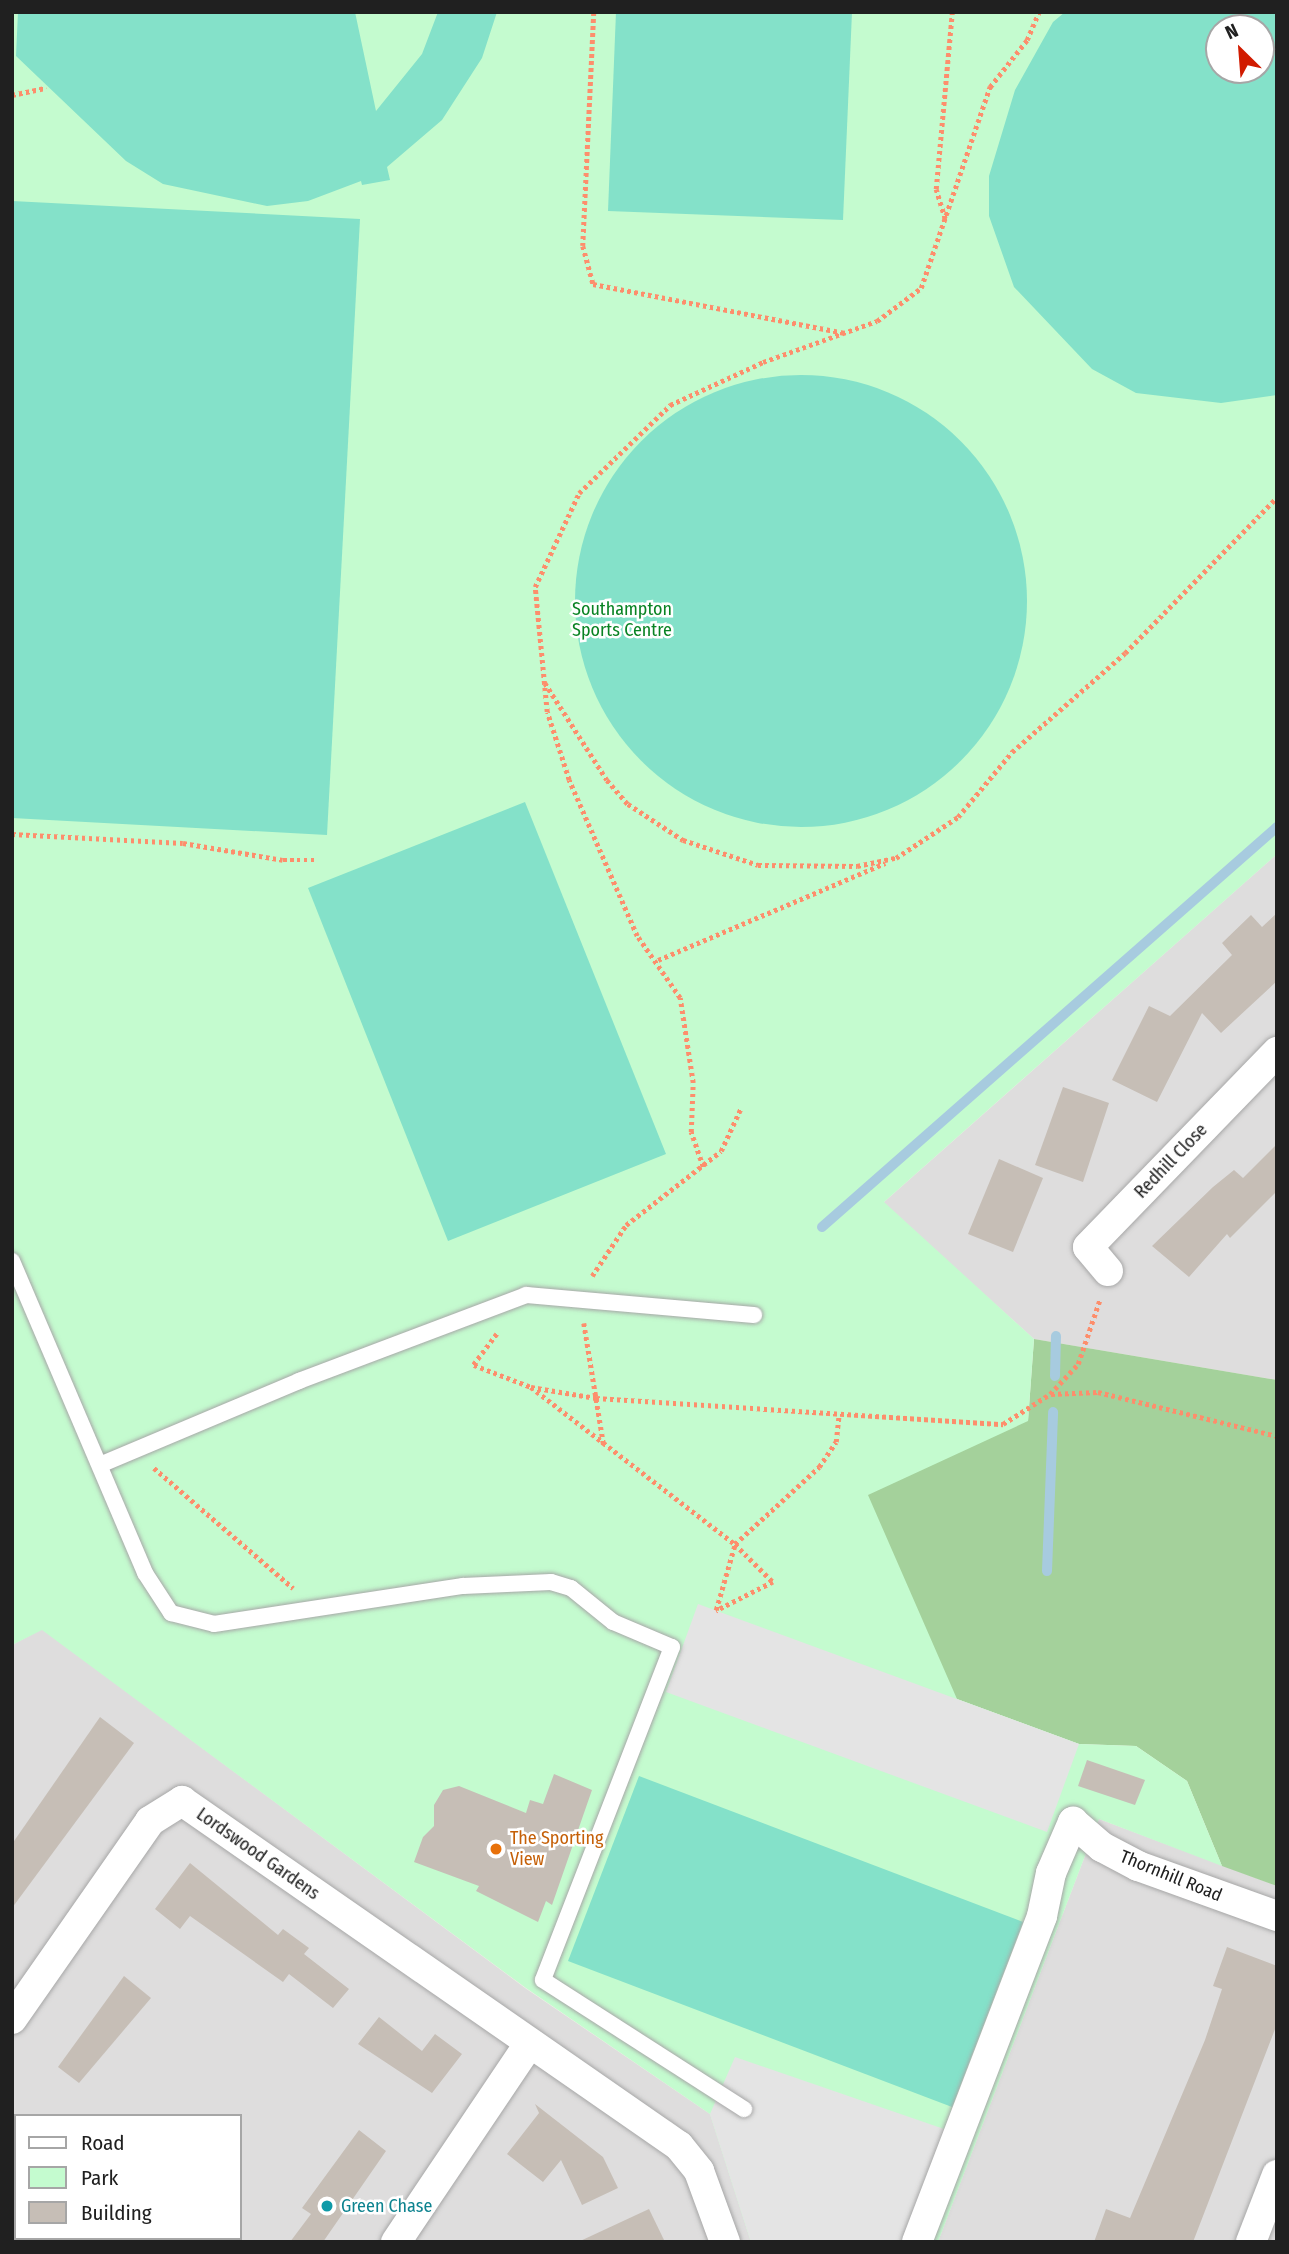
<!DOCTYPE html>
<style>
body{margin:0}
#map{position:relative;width:1289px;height:2254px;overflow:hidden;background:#f1efe7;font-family:"Fira Sans Condensed",sans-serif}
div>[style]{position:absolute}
.residential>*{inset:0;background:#dedddd}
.forest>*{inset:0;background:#a4d19b}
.park>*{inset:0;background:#c4fbcf}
.pitch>*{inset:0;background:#84e1c9}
.round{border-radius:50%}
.parking>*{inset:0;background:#e4e4e4}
.stream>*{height:10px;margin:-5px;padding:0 5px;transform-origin:5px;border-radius:5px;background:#a7cbdf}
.building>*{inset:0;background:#c6beb6}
.path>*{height:4.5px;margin-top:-2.25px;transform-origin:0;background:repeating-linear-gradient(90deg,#fd8e6c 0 3.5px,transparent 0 7px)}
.roads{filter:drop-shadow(0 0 2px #a7a7a7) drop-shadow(0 0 2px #a7a7a7)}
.service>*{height:16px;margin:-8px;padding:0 8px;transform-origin:8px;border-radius:8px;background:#fff}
.minor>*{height:30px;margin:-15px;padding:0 15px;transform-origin:15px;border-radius:15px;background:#fff}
.dots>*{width:19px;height:19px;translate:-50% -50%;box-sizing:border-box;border:4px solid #fff;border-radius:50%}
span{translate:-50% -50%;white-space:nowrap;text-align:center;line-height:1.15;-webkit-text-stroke:5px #fff;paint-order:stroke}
.park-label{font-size:18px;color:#098323}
.street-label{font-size:18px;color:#202020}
.food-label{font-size:18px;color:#c56008}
.left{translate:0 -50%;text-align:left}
.culture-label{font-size:18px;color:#0d838f}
.frame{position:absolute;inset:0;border:14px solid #202020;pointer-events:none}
.legend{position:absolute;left:14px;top:2114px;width:228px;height:126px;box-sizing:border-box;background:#fff;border:2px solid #a6a6a6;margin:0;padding:9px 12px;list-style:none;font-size:21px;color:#202020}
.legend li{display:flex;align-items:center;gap:14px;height:35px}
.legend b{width:35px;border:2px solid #a6a6a6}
.north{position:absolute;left:1205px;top:14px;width:70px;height:70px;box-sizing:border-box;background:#fff;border:2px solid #a6a6a6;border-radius:50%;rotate:335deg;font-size:19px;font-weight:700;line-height:28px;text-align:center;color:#202020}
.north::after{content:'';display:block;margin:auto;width:24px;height:32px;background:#d11b00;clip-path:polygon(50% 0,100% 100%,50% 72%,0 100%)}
</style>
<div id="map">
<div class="residential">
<i style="clip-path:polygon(1277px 854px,1277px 1380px,1034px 1339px,883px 1203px)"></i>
<i style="clip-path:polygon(evenodd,42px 1629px,525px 1988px,710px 2114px,751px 2242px,12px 2242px,12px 1645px,42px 1629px,16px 2116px,240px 2116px,240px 2238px,16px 2238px,16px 2116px)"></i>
<i style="clip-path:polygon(1099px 1819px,1277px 1886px,1277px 2242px,938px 2242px)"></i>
</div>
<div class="forest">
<i style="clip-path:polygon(1034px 1339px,1277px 1380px,1277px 1886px,1222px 1866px,1187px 1781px,1136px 1746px,1079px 1744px,957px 1699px,458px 1340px,1028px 1421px)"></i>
</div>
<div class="park">
<i style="clip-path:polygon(evenodd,12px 12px,1277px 12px,1277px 854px,884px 1202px,1034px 1339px,1028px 1421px,868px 1495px,957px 1699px,1079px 1744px,1136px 1746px,1187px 1781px,1222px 1866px,1099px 1819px,938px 2242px,751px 2242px,710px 2114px,526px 1988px,42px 1630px,12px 1645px,12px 12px,1219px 28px,1261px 28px,1261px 70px,1219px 70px,1219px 28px)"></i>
</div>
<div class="pitch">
<i style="clip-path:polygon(18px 12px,355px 12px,376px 111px,422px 54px,438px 12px,497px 12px,482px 58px,442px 120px,387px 167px,390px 180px,362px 185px,361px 181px,308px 201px,267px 206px,163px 184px,126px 161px,16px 56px)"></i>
<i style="clip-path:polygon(616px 12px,852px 12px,843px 220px,608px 211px)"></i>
<i style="clip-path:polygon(evenodd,1065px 12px,1277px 12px,1277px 395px,1221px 403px,1136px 393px,1092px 369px,1014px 287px,989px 216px,989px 176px,1015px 90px,1053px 22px,1065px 12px,1219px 28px,1261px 28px,1261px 70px,1219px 70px,1219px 28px)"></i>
<i style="clip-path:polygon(12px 201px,360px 219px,327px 835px,12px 818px)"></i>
<i class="round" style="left:575px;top:375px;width:452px;height:452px"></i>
<i style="clip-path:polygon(525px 802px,666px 1154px,448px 1241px,308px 888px)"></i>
<i style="clip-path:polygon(639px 1776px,1023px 1922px,952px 2107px,568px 1961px)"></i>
</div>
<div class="parking">
<i style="clip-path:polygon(698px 1604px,1079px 1744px,1047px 1832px,666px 1692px)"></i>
<i style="clip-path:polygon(735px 2057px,947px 2130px,903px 2242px,751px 2242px,710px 2114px)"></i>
</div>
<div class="stream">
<i style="left:822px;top:1227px;width:606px;rotate:-41.32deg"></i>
<i style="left:1055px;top:1376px;width:40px;rotate:-88.6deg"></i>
<i style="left:1047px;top:1571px;width:159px;rotate:-87.8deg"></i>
</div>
<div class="building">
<i style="clip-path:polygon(1277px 913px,1277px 981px,1221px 1033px,1202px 1013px,1157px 1102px,1112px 1080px,1149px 1006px,1170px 1016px,1232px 955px,1222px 943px,1251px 915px,1262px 927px)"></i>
<i style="clip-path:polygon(1063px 1087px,1109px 1103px,1083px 1182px,1035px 1165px)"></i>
<i style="clip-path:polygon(1277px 1144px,1277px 1191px,1230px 1238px,1227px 1234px,1189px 1277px,1152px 1246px,1213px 1187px,1234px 1170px,1243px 1178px)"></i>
<i style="clip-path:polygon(999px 1159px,1043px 1178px,1013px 1252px,968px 1234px)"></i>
<i style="clip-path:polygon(100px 1717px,134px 1743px,12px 1908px,12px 1844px)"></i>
<i style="clip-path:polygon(1087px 1760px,1145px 1780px,1135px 1805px,1078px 1786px)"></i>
<i style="clip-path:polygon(554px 1774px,592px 1790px,552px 1905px,546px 1901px,538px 1922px,476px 1891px,479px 1886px,414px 1862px,423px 1837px,434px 1826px,434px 1805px,443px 1790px,459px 1786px,526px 1813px,530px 1800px,543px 1804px)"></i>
<i style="clip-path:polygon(190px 1863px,278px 1935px,283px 1929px,309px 1948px,304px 1954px,349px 1989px,333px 2008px,289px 1974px,283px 1982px,190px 1916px,180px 1929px,155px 1909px)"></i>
<i style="clip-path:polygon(1227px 1947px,1277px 1966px,1277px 2024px,1193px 2242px,1094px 2242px,1106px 2209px,1130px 2218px,1205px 2040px,1222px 1989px,1213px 1986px)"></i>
<i style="clip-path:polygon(124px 1976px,151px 1998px,79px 2083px,58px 2067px)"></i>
<i style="clip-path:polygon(379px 2017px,422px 2051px,435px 2034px,462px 2054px,432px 2093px,358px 2044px)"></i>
<i style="clip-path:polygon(535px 2104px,603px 2157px,618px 2188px,582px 2205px,561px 2160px,543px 2182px,507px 2154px,539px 2113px)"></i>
<i style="clip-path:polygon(359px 2130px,386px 2151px,323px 2242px,290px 2242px,311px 2214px,302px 2208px)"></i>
<i style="clip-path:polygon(649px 2209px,665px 2242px,578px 2242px)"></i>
</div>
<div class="path">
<i style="left:594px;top:12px;width:234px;rotate:92.7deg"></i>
<i style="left:583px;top:246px;width:39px;rotate:75deg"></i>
<i style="left:593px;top:284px;width:258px;rotate:11deg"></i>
<i style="left:12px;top:95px;width:35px;rotate:-12deg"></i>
<i style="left:945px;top:219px;width:31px;rotate:-107deg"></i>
<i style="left:936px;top:189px;width:178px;rotate:-84.8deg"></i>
<i style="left:545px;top:683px;width:115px;rotate:57.4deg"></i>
<i style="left:607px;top:780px;width:32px;rotate:49deg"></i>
<i style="left:628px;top:804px;width:66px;rotate:33.2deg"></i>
<i style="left:683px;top:840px;width:79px;rotate:18.4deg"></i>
<i style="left:758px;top:865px;width:99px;rotate:0.6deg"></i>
<i style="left:857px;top:866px;width:40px;rotate:-12deg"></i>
<i style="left:896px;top:858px;width:74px;rotate:-33.5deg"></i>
<i style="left:958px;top:817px;width:85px;rotate:-50.3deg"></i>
<i style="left:1012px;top:752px;width:150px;rotate:-41.2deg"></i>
<i style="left:1125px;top:653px;width:218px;rotate:-45.7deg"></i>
<i style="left:12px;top:834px;width:171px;rotate:3deg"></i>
<i style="left:183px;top:843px;width:101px;rotate:9.6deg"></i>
<i style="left:283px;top:860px;width:34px"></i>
<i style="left:658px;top:960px;width:247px;rotate:-23.1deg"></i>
<i style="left:703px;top:1167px;width:37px;rotate:-109deg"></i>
<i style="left:691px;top:1132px;width:49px;rotate:-87.7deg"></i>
<i style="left:693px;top:1083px;width:86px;rotate:-98.7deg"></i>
<i style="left:680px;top:998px;width:75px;rotate:-124.7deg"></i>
<i style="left:637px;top:936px;width:170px;rotate:-113.6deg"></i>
<i style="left:569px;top:780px;width:71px;rotate:-107.9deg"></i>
<i style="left:547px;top:712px;width:126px;rotate:-95.5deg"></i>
<i style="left:535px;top:587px;width:104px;rotate:-64.9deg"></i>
<i style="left:579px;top:493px;width:127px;rotate:-44deg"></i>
<i style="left:670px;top:405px;width:102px;rotate:-24.8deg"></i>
<i style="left:763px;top:362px;width:121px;rotate:-19.8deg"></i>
<i style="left:877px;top:321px;width:55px;rotate:-36.9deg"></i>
<i style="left:921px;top:288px;width:213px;rotate:-71.1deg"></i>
<i style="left:990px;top:87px;width:60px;rotate:-51.8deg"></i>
<i style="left:1027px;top:40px;width:30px;rotate:-67deg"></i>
<i style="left:592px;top:1276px;width:61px;rotate:-56.3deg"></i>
<i style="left:626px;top:1225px;width:120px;rotate:-37.9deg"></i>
<i style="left:721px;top:1151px;width:47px;rotate:-65.1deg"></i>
<i style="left:584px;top:1323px;width:125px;rotate:80.8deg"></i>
<i style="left:497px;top:1334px;width:39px;rotate:127deg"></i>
<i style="left:474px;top:1365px;width:61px;rotate:21.1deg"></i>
<i style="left:531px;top:1387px;width:257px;rotate:37.6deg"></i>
<i style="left:735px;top:1544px;width:54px;rotate:45deg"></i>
<i style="left:773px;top:1582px;width:64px;rotate:153deg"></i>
<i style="left:531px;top:1387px;width:66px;rotate:9.6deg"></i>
<i style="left:596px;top:1398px;width:408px;rotate:3.7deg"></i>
<i style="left:1003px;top:1424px;width:56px;rotate:-32.6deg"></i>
<i style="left:1050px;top:1394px;width:41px;rotate:-47deg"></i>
<i style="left:1078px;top:1364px;width:69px;rotate:-71.3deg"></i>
<i style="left:1051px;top:1394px;width:47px;rotate:-2.4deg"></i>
<i style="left:1098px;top:1392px;width:184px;rotate:13.8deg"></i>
<i style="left:154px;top:1468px;width:184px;rotate:40.8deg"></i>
<i style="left:716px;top:1610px;width:69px;rotate:-73.9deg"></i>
<i style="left:735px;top:1544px;width:114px;rotate:-42.5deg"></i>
<i style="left:819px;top:1467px;width:30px;rotate:-56deg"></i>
<i style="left:836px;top:1442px;width:28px;rotate:-84deg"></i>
</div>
<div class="roads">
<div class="service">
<i style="left:12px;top:1261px;width:339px;rotate:66.9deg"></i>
<i style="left:145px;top:1573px;width:48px;rotate:57deg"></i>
<i style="left:171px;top:1613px;width:44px;rotate:14.3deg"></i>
<i style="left:214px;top:1624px;width:252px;rotate:-8.7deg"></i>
<i style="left:463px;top:1586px;width:88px;rotate:-2.6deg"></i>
<i style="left:551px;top:1582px;width:21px;rotate:17deg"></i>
<i style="left:571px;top:1588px;width:54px;rotate:39deg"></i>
<i style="left:613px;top:1622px;width:64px;rotate:23deg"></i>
<i style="left:672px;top:1647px;width:357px;rotate:111.2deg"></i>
<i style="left:543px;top:1980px;width:239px;rotate:32.7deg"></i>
<i style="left:102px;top:1464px;width:214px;rotate:-22.8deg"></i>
<i style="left:299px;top:1381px;width:243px;rotate:-20.7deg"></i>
<i style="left:526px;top:1295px;width:229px;rotate:5deg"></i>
</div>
<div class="minor">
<i style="left:1108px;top:1271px;width:31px;rotate:-130deg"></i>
<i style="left:1088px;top:1247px;width:272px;rotate:-45.9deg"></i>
<i style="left:12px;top:2019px;width:241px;rotate:-55.1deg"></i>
<i style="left:150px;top:1821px;width:38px;rotate:-32deg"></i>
<i style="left:182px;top:1801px;width:605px;rotate:34.77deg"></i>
<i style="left:679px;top:2146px;width:32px;rotate:51deg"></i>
<i style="left:699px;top:2171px;width:76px;rotate:69.9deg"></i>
<i style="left:396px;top:2242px;width:239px;rotate:-56.1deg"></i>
<i style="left:917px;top:2242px;width:349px;rotate:-69deg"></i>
<i style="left:1042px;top:1916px;width:44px;rotate:-78.2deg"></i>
<i style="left:1051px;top:1873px;width:56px;rotate:-66.7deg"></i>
<i style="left:1073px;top:1822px;width:38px;rotate:41deg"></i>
<i style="left:1102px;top:1847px;width:41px;rotate:27.8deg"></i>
<i style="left:1138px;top:1866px;width:148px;rotate:19.8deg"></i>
<i style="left:1251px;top:2242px;width:72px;rotate:-68.8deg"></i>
</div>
</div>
<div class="dots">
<i style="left:496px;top:1849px;background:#e8710a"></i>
<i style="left:327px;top:2206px;background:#0f9aa8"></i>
</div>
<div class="park-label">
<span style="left:622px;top:620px">Southampton<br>Sports Centre</span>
</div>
<div class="street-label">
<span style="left:1171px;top:1161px;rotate:-46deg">Redhill Close</span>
<span style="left:258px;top:1854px;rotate:35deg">Lordswood Gardens</span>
<span style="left:1171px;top:1876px;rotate:22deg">Thornhill Road</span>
</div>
<div class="food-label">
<span class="left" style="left:510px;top:1849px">The Sporting<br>View</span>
</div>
<div class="culture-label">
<span class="left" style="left:341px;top:2206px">Green Chase</span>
</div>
<div class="frame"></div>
<ul class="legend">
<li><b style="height:9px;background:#fff"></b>Road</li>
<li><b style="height:19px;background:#c4fbcf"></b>Park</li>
<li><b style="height:19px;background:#c6beb6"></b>Building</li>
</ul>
<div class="north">N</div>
</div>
